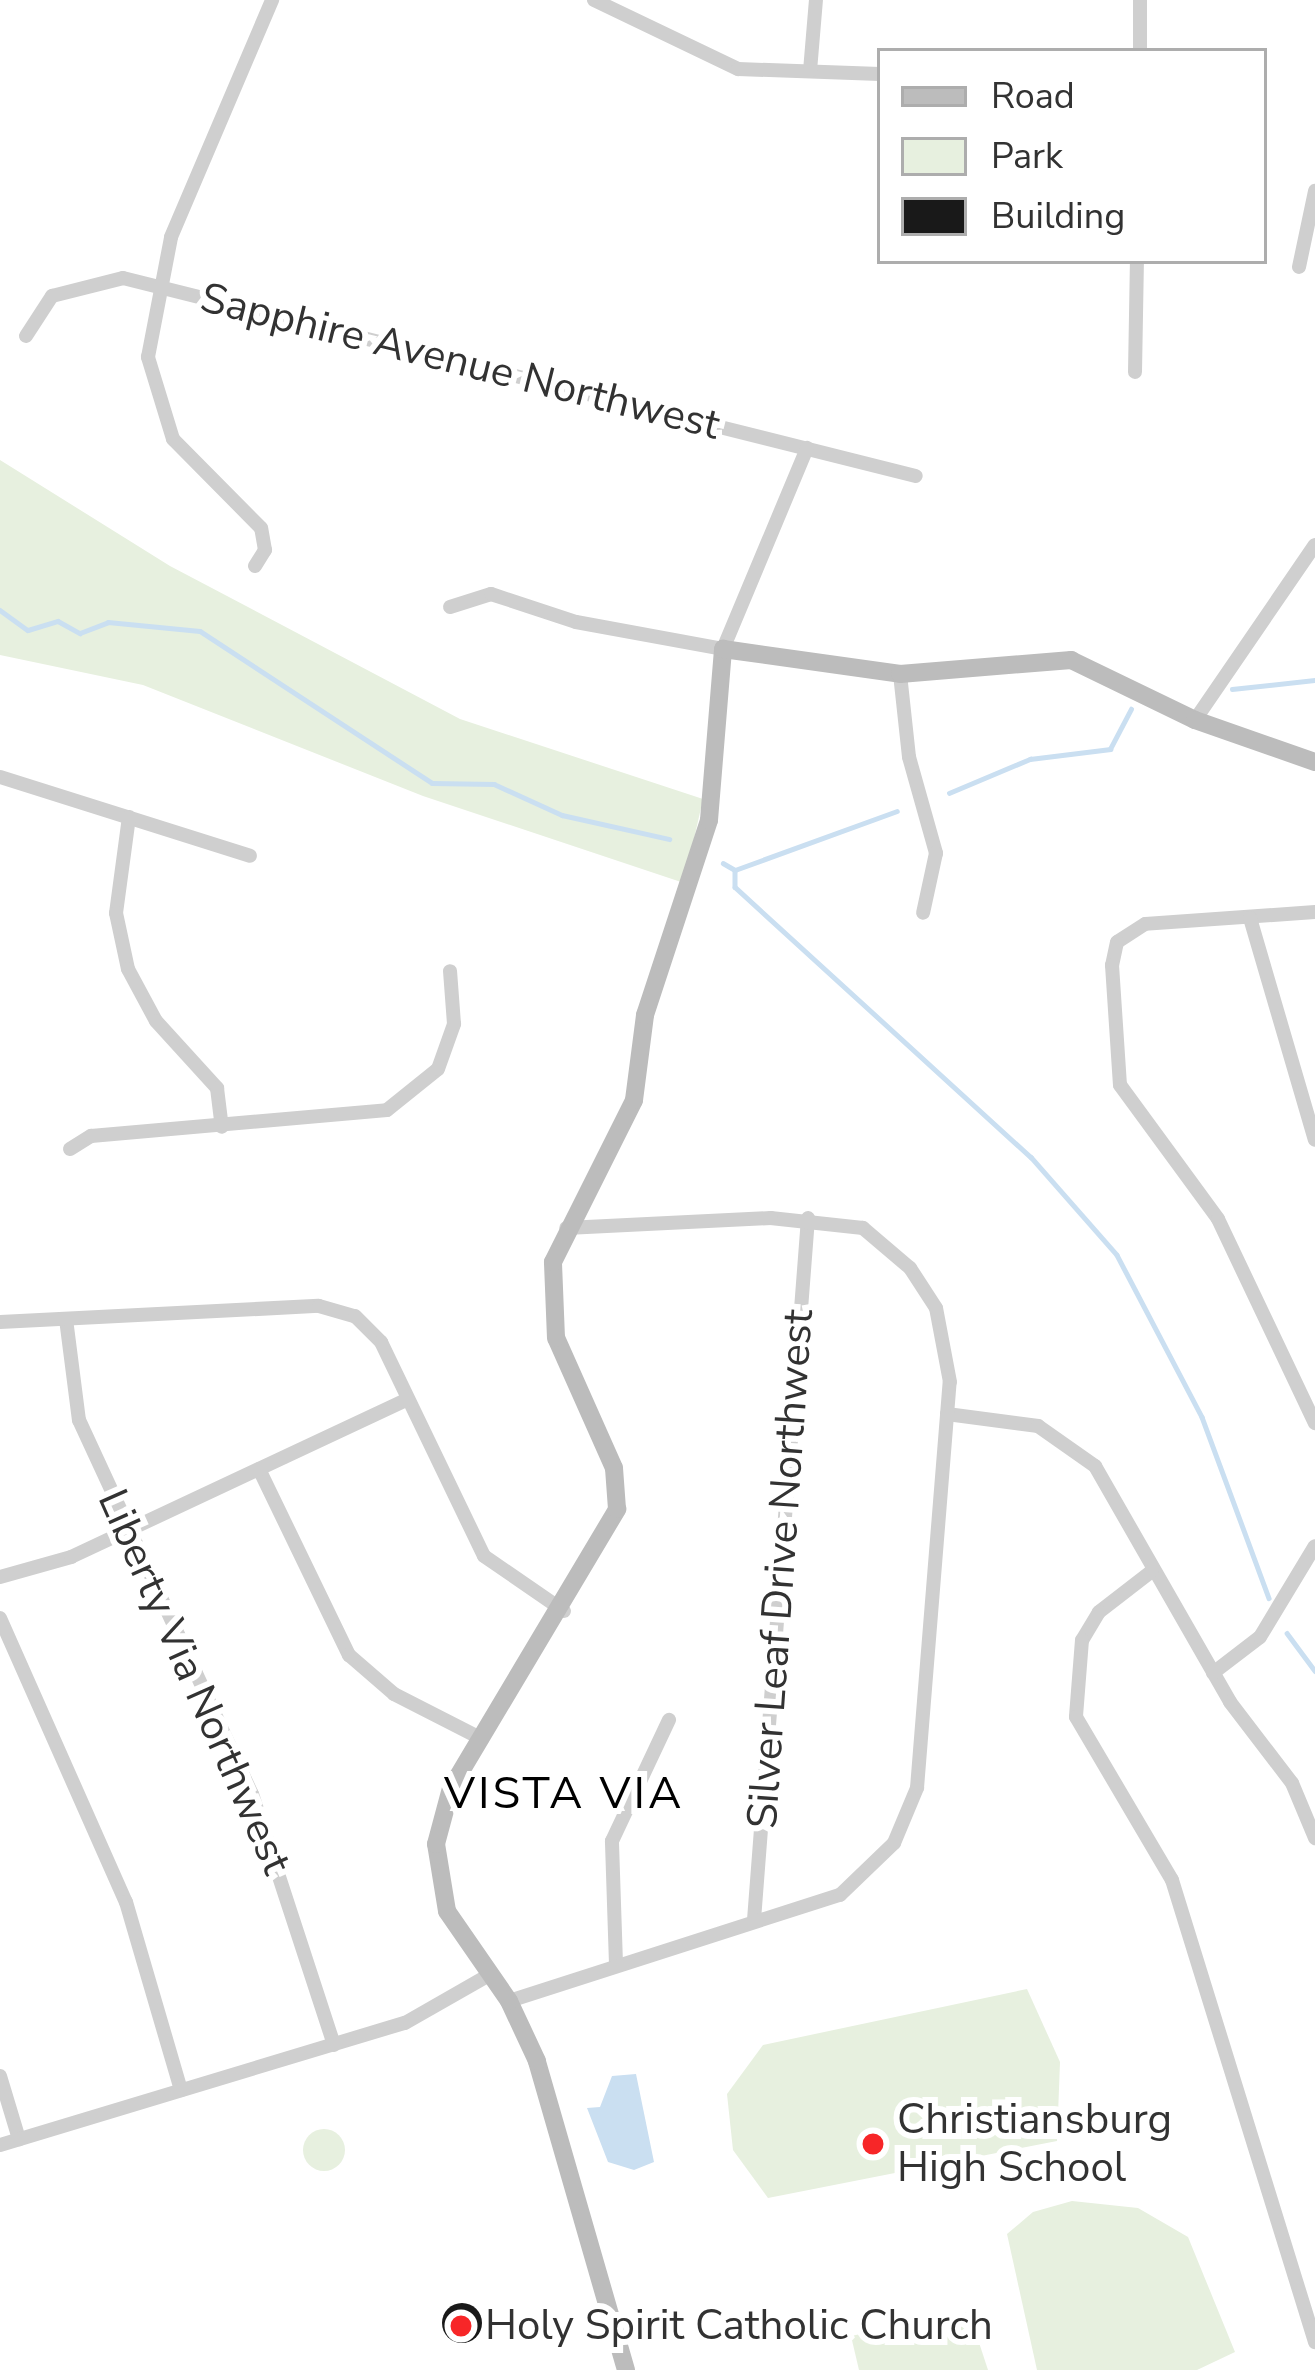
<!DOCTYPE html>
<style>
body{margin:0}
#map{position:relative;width:1315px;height:2370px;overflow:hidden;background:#fff;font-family:"Nunito Sans",sans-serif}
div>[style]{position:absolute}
.green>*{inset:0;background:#e7f0df}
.round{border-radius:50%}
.water>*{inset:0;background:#cadff1}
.stream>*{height:4.5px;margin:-2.25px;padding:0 2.25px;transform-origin:2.25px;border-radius:2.25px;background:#cadff1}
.building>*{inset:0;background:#191919}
.street>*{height:14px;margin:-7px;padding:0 7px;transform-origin:7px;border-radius:7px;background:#cfcfcf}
.secondary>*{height:18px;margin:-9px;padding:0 9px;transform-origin:9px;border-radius:9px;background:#bcbcbc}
.dots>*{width:33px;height:33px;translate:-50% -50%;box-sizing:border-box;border:6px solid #fff;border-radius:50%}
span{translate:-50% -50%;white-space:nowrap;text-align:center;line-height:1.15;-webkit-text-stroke:12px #fff;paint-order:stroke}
.street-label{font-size:42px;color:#323232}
.poi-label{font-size:42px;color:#323232}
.left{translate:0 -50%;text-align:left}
.neighbourhood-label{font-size:45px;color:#000;letter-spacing:3px}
.legend{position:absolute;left:877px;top:48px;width:390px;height:216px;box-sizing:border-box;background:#fff;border:3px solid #adadad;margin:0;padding:15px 21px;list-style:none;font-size:36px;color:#323232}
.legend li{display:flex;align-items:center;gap:24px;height:60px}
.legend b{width:60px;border:3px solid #adadad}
</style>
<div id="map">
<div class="green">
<i style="clip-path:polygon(0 460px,170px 566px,460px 719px,703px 799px,684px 883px,423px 796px,143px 685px,0 655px)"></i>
<i style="clip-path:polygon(1027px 1989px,1060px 2062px,1057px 2141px,768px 2198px,733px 2150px,727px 2094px,763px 2045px)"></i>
<i class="round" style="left:303px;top:2129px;width:42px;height:42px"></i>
<i style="clip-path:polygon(1072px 2201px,1138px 2208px,1188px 2237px,1235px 2352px,1197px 2370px,1037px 2370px,1007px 2234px,1033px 2212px)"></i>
<i style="clip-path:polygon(969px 2312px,988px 2370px,859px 2370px,851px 2336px)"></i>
</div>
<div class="water">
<i style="clip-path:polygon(636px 2074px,654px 2162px,634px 2170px,608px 2162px,587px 2108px,600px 2107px,612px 2076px)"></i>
</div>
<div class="stream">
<i style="left:0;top:610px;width:34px;rotate:36deg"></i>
<i style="left:28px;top:630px;width:31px;rotate:-17deg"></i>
<i style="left:58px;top:621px;width:25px;rotate:29deg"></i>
<i style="left:80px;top:633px;width:30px;rotate:-21deg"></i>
<i style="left:108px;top:622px;width:92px;rotate:5.6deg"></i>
<i style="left:200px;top:631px;width:277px;rotate:33.2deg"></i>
<i style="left:432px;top:783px;width:62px;rotate:0.9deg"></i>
<i style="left:494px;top:784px;width:75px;rotate:24.5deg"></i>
<i style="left:562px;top:815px;width:110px;rotate:12.6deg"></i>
<i style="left:1232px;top:689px;width:83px;rotate:-6.2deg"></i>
<i style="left:949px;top:793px;width:88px;rotate:-22.8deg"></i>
<i style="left:1030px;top:759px;width:81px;rotate:-7.1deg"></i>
<i style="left:1110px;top:749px;width:45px;rotate:-62.3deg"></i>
<i style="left:723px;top:863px;width:14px;rotate:30deg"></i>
<i style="left:735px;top:870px;width:17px;rotate:90deg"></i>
<i style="left:735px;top:887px;width:401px;rotate:42.4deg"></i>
<i style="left:1031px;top:1157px;width:130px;rotate:48.7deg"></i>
<i style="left:1117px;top:1255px;width:183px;rotate:62.3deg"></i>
<i style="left:1202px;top:1417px;width:193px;rotate:69.7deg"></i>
<i style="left:735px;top:870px;width:172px;rotate:-20deg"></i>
<i style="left:1287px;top:1633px;width:47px;rotate:53.6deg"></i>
</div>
<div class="building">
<i class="round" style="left:442px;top:2303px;width:40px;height:40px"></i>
</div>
<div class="street">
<i style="left:594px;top:0;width:160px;rotate:25.6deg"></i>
<i style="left:738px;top:69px;width:142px;rotate:2deg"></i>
<i style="left:1140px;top:51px;width:51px;rotate:-90deg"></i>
<i style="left:810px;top:71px;width:71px;rotate:-85.2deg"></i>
<i style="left:1299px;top:267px;width:78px;rotate:-78.1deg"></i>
<i style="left:26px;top:336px;width:48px;rotate:-57deg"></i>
<i style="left:52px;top:296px;width:73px;rotate:-14.2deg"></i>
<i style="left:123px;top:278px;width:817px;rotate:14.02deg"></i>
<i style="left:1135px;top:372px;width:111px;rotate:-89deg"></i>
<i style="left:255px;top:566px;width:19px;rotate:-58deg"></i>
<i style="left:265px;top:550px;width:22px;rotate:-100deg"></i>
<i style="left:261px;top:528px;width:125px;rotate:-134.7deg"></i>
<i style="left:173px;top:439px;width:86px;rotate:-107deg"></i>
<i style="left:148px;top:357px;width:122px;rotate:-79.1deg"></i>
<i style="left:171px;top:237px;width:258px;rotate:-66.9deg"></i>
<i style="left:450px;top:607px;width:43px;rotate:-17.6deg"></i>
<i style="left:491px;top:594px;width:89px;rotate:18.2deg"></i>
<i style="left:576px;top:622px;width:149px;rotate:10.4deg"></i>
<i style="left:723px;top:649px;width:218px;rotate:-67.3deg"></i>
<i style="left:900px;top:674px;width:83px;rotate:83.8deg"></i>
<i style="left:909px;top:757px;width:100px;rotate:74.3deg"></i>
<i style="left:936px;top:853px;width:61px;rotate:102.2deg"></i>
<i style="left:1195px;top:720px;width:212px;rotate:-55.6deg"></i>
<i style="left:0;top:777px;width:262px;rotate:17.5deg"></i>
<i style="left:129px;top:817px;width:97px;rotate:97.7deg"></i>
<i style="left:116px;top:913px;width:57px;rotate:77.9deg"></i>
<i style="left:128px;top:969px;width:59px;rotate:61.7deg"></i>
<i style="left:156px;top:1021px;width:91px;rotate:47.7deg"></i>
<i style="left:217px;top:1088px;width:39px;rotate:83deg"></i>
<i style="left:1315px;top:912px;width:170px;rotate:176deg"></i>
<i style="left:1145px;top:924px;width:33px;rotate:147deg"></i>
<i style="left:1117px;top:942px;width:24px;rotate:102deg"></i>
<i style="left:1112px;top:965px;width:120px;rotate:86.2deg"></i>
<i style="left:1120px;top:1085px;width:166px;rotate:53.8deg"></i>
<i style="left:1218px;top:1219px;width:226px;rotate:64.6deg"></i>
<i style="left:1250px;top:918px;width:231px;rotate:73.7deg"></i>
<i style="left:70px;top:1149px;width:25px;rotate:-32deg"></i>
<i style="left:91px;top:1136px;width:297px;rotate:-5deg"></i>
<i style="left:387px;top:1110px;width:65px;rotate:-38.8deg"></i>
<i style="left:438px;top:1069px;width:48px;rotate:-70.4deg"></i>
<i style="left:454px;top:1024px;width:53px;rotate:-94.3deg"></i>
<i style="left:66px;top:1319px;width:102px;rotate:82.7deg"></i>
<i style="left:79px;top:1420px;width:412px;rotate:65.2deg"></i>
<i style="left:252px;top:1794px;width:264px;rotate:71.9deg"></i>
<i style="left:0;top:1322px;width:319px;rotate:-2.9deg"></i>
<i style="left:319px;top:1306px;width:37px;rotate:16deg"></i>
<i style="left:355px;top:1316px;width:37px;rotate:45deg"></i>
<i style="left:381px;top:1342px;width:237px;rotate:64.3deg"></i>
<i style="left:484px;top:1556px;width:97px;rotate:34.5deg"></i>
<i style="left:947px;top:1414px;width:92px;rotate:7.5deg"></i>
<i style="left:1038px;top:1426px;width:70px;rotate:35.1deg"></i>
<i style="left:1095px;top:1466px;width:272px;rotate:60.2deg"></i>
<i style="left:1230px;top:1702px;width:102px;rotate:52.6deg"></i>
<i style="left:1292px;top:1783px;width:60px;rotate:67.3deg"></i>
<i style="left:259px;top:1469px;width:207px;rotate:64.2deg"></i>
<i style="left:349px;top:1655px;width:60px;rotate:40.9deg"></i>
<i style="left:394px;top:1694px;width:99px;rotate:27.1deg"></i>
<i style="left:1152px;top:1571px;width:67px;rotate:142.3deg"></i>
<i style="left:1099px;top:1612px;width:33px;rotate:121deg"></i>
<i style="left:1082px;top:1640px;width:77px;rotate:94.5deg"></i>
<i style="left:1076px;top:1717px;width:189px;rotate:59.5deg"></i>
<i style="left:1172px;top:1880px;width:484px;rotate:72.8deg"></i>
<i style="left:0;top:1577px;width:74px;rotate:-15.7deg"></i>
<i style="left:71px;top:1557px;width:372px;rotate:-25.1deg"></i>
<i style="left:0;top:1618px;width:311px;rotate:66.1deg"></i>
<i style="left:126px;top:1902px;width:196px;rotate:73.7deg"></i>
<i style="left:1213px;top:1673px;width:59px;rotate:-37.5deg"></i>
<i style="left:1260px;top:1637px;width:106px;rotate:-58.9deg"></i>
<i style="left:754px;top:1920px;width:704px;rotate:-85.6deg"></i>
<i style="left:616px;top:1964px;width:123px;rotate:-91.9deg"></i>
<i style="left:612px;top:1841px;width:134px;rotate:-64.8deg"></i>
<i style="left:509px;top:2001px;width:348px;rotate:-17.8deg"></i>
<i style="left:840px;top:1895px;width:75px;rotate:-43.9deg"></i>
<i style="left:894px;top:1843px;width:60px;rotate:-67.3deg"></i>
<i style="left:917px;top:1788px;width:407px;rotate:-85.4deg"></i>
<i style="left:950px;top:1382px;width:75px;rotate:-100.7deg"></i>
<i style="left:936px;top:1308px;width:48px;rotate:-123deg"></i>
<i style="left:910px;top:1268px;width:62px;rotate:-139.6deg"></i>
<i style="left:863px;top:1228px;width:93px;rotate:-173.8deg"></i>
<i style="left:771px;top:1218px;width:205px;rotate:177.2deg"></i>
<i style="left:0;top:2076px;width:66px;rotate:73.2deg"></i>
<i style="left:0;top:2145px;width:423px;rotate:-16.8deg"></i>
<i style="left:405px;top:2023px;width:97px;rotate:-29.7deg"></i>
</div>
<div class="secondary">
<i style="left:626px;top:2370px;width:322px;rotate:-106.1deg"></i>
<i style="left:537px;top:2061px;width:66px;rotate:-115deg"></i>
<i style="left:509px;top:2001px;width:109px;rotate:-124.6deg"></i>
<i style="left:447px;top:1911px;width:68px;rotate:-99.3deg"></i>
<i style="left:436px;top:1844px;width:58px;rotate:-75deg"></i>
<i style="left:451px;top:1788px;width:325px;rotate:-59.2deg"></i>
<i style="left:617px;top:1509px;width:41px;rotate:-94.2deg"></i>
<i style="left:614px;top:1468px;width:142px;rotate:-114deg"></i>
<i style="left:556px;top:1338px;width:76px;rotate:-92.3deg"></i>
<i style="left:553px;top:1262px;width:181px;rotate:-63.4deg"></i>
<i style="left:634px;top:1100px;width:86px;rotate:-82.6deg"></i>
<i style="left:645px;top:1015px;width:205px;rotate:-71.8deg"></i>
<i style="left:709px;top:820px;width:172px;rotate:-85.3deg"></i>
<i style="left:723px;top:649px;width:179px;rotate:8deg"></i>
<i style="left:900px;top:674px;width:172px;rotate:-4.7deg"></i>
<i style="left:1071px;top:660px;width:138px;rotate:25.8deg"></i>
<i style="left:1195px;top:720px;width:127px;rotate:19.3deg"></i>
</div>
<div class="dots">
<i style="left:873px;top:2144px;background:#f72628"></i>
<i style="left:461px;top:2326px;background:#f72628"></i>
</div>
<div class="street-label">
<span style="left:460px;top:362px;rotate:14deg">Sapphire Avenue Northwest</span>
<span style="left:781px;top:1569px;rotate:-86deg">Silver Leaf Drive Northwest</span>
<span style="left:194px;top:1682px;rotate:66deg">Liberty Via Northwest</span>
</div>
<div class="poi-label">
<span class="left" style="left:897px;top:2144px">Christiansburg<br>High School</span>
<span class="left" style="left:485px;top:2326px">Holy Spirit Catholic Church</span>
</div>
<div class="neighbourhood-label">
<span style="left:564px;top:1794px">VISTA VIA</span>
</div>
<ul class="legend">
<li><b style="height:15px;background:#bcbcbc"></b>Road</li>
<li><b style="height:33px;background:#e7f0df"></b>Park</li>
<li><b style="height:33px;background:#191919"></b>Building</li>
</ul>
</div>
